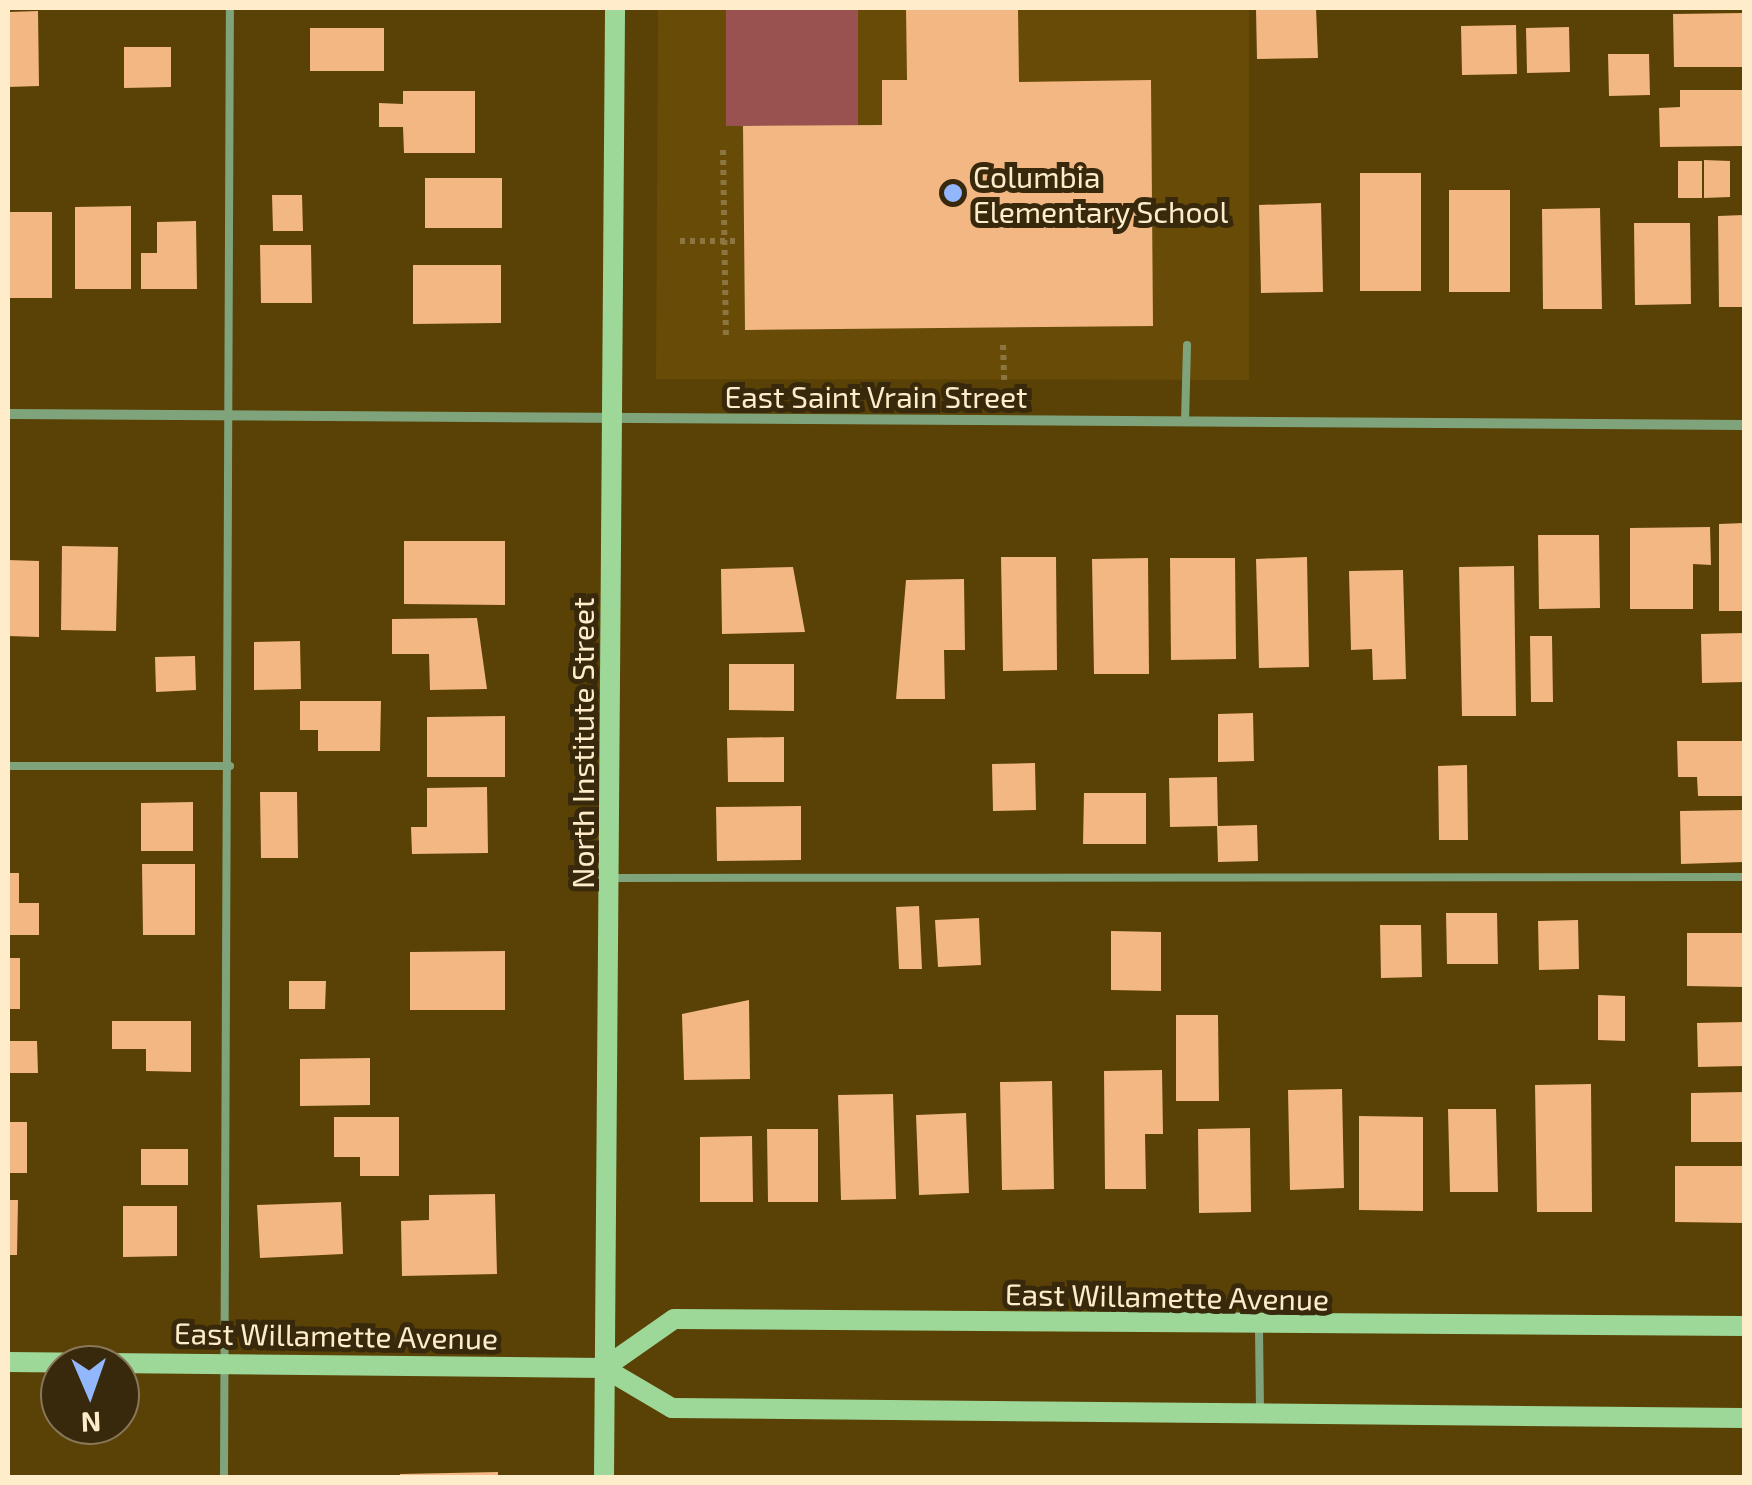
<!DOCTYPE html>
<style>
body{margin:0}
#map{position:relative;width:1752px;height:1485px;overflow:hidden;background:#5a4105;font-family:"Exo 2",sans-serif}
div>[style]{position:absolute}
.built>*{inset:0;background:#674b07}
.green>*{inset:0;background:#99524f}
.building>*{inset:0;background:#f2b782}
.path>*{height:6px;margin-top:-3px;transform-origin:0;background:repeating-linear-gradient(90deg,#8c7541 0 5px,transparent 0 10px)}
.lane>*{height:8px;margin:-4px;padding:0 4px;transform-origin:4px;border-radius:4px;background:#7fa47c}
.street>*{height:10px;margin:-5px;padding:0 5px;transform-origin:5px;border-radius:5px;background:#7fa47c}
.secondary>*{height:20px;margin:-10px;padding:0 10px;transform-origin:10px;border-radius:10px;background:#9ed899}
.dots>*{width:28px;height:28px;translate:-50% -50%;box-sizing:border-box;border:5px solid #38290c;border-radius:50%}
span{translate:-50% -50%;white-space:nowrap;text-align:center;line-height:1.15;-webkit-text-stroke:10px #38290c;paint-order:stroke}
.poi-label{font-size:30px;color:#feecca}
.left{translate:0 -50%;text-align:left}
.street-label{font-size:30px;color:#feecca}
.frame{position:absolute;inset:0;border:10px solid #feecca;pointer-events:none}
.north{position:absolute;left:40px;top:1345px;width:100px;height:100px;box-sizing:border-box;background:#38290c;border:2px solid #877758;border-radius:50%;rotate:178deg;font-size:28px;font-weight:700;line-height:40px;text-align:center;color:#feecca}
.north::after{content:'';display:block;margin:auto;width:35px;height:45px;background:#92b7fd;clip-path:polygon(50% 0,100% 100%,50% 72%,0 100%)}
</style>
<div id="map">
<div class="built">
<i style="clip-path:polygon(658px 8px,1249px 8px,1249px 380px,656px 379px)"></i>
</div>
<div class="green">
<i style="clip-path:polygon(726px 8px,858px 8px,858px 126px,726px 126px)"></i>
</div>
<div class="building">
<i style="clip-path:polygon(906px 8px,1018px 8px,1019px 82px,1151px 80px,1153px 326px,745px 330px,743px 126px,882px 125px,882px 80px,907px 80px)"></i>
<i style="clip-path:polygon(1316px 8px,1318px 58px,1257px 59px,1256px 9px)"></i>
<i style="clip-path:polygon(38px 11px,39px 86px,8px 87px,8px 12px)"></i>
<i style="clip-path:polygon(1744px 13px,1744px 67px,1674px 67px,1673px 14px)"></i>
<i style="clip-path:polygon(1516px 25px,1517px 74px,1462px 75px,1461px 26px)"></i>
<i style="clip-path:polygon(1569px 27px,1570px 72px,1527px 73px,1526px 28px)"></i>
<i style="clip-path:polygon(310px 28px,384px 28px,384px 71px,310px 71px)"></i>
<i style="clip-path:polygon(124px 47px,171px 47px,171px 87px,124px 88px)"></i>
<i style="clip-path:polygon(1608px 54px,1649px 54px,1650px 95px,1609px 96px)"></i>
<i style="clip-path:polygon(1680px 90px,1744px 90px,1744px 146px,1660px 147px,1659px 108px,1680px 107px)"></i>
<i style="clip-path:polygon(403px 91px,475px 91px,475px 153px,404px 153px,403px 127px,379px 127px,379px 103px,403px 104px)"></i>
<i style="clip-path:polygon(1704px 160px,1730px 161px,1730px 197px,1704px 198px)"></i>
<i style="clip-path:polygon(1678px 161px,1702px 161px,1702px 198px,1678px 198px)"></i>
<i style="clip-path:polygon(1360px 173px,1421px 173px,1421px 291px,1360px 291px)"></i>
<i style="clip-path:polygon(425px 178px,502px 178px,502px 228px,425px 228px)"></i>
<i style="clip-path:polygon(1449px 190px,1510px 190px,1510px 292px,1449px 292px)"></i>
<i style="clip-path:polygon(272px 195px,302px 195px,303px 231px,273px 231px)"></i>
<i style="clip-path:polygon(1321px 203px,1323px 292px,1261px 293px,1259px 205px)"></i>
<i style="clip-path:polygon(131px 206px,131px 289px,75px 289px,75px 207px)"></i>
<i style="clip-path:polygon(1600px 208px,1602px 309px,1543px 309px,1542px 209px)"></i>
<i style="clip-path:polygon(8px 212px,52px 212px,52px 298px,8px 298px)"></i>
<i style="clip-path:polygon(1744px 215px,1744px 307px,1719px 307px,1718px 216px)"></i>
<i style="clip-path:polygon(196px 221px,197px 289px,141px 289px,141px 253px,157px 253px,157px 222px)"></i>
<i style="clip-path:polygon(1634px 223px,1690px 223px,1691px 304px,1635px 305px)"></i>
<i style="clip-path:polygon(260px 245px,311px 245px,312px 303px,261px 303px)"></i>
<i style="clip-path:polygon(413px 265px,501px 265px,501px 323px,413px 324px)"></i>
<i style="clip-path:polygon(1744px 523px,1744px 611px,1719px 611px,1719px 524px)"></i>
<i style="clip-path:polygon(1710px 527px,1711px 565px,1693px 564px,1693px 609px,1630px 609px,1630px 528px)"></i>
<i style="clip-path:polygon(1538px 535px,1599px 535px,1600px 608px,1539px 609px)"></i>
<i style="clip-path:polygon(404px 541px,505px 541px,505px 605px,404px 604px)"></i>
<i style="clip-path:polygon(62px 546px,118px 547px,116px 631px,61px 630px)"></i>
<i style="clip-path:polygon(1001px 557px,1056px 557px,1057px 670px,1003px 671px)"></i>
<i style="clip-path:polygon(1307px 557px,1309px 667px,1259px 668px,1256px 559px)"></i>
<i style="clip-path:polygon(1148px 558px,1149px 674px,1094px 674px,1092px 559px)"></i>
<i style="clip-path:polygon(1170px 558px,1235px 558px,1236px 659px,1171px 660px)"></i>
<i style="clip-path:polygon(8px 560px,39px 561px,39px 637px,8px 636px)"></i>
<i style="clip-path:polygon(1514px 566px,1516px 716px,1462px 716px,1459px 567px)"></i>
<i style="clip-path:polygon(793px 567px,805px 632px,722px 634px,721px 569px)"></i>
<i style="clip-path:polygon(1403px 570px,1406px 679px,1373px 680px,1372px 649px,1351px 650px,1349px 571px)"></i>
<i style="clip-path:polygon(964px 579px,965px 650px,944px 650px,945px 699px,896px 699px,906px 580px)"></i>
<i style="clip-path:polygon(477px 618px,487px 689px,430px 690px,429px 654px,392px 654px,392px 619px)"></i>
<i style="clip-path:polygon(1744px 633px,1744px 682px,1702px 683px,1701px 634px)"></i>
<i style="clip-path:polygon(1530px 636px,1552px 636px,1553px 702px,1531px 702px)"></i>
<i style="clip-path:polygon(300px 641px,301px 689px,254px 690px,254px 642px)"></i>
<i style="clip-path:polygon(195px 656px,196px 690px,156px 692px,155px 657px)"></i>
<i style="clip-path:polygon(729px 664px,794px 664px,794px 711px,729px 710px)"></i>
<i style="clip-path:polygon(300px 701px,381px 701px,380px 751px,318px 751px,318px 730px,300px 730px)"></i>
<i style="clip-path:polygon(1253px 713px,1254px 761px,1218px 762px,1218px 714px)"></i>
<i style="clip-path:polygon(505px 716px,505px 777px,427px 777px,427px 717px)"></i>
<i style="clip-path:polygon(784px 737px,784px 782px,728px 782px,727px 738px)"></i>
<i style="clip-path:polygon(1677px 741px,1744px 741px,1744px 796px,1698px 796px,1697px 777px,1678px 777px)"></i>
<i style="clip-path:polygon(1035px 763px,1036px 810px,993px 811px,992px 764px)"></i>
<i style="clip-path:polygon(1467px 765px,1468px 840px,1439px 840px,1438px 766px)"></i>
<i style="clip-path:polygon(1217px 777px,1218px 826px,1257px 825px,1258px 861px,1218px 862px,1217px 826px,1170px 827px,1169px 778px)"></i>
<i style="clip-path:polygon(487px 787px,488px 853px,412px 854px,411px 827px,427px 827px,427px 788px)"></i>
<i style="clip-path:polygon(260px 792px,297px 792px,298px 858px,261px 858px)"></i>
<i style="clip-path:polygon(1084px 793px,1146px 793px,1146px 844px,1083px 844px)"></i>
<i style="clip-path:polygon(193px 802px,193px 851px,141px 851px,141px 803px)"></i>
<i style="clip-path:polygon(801px 806px,801px 860px,717px 861px,716px 807px)"></i>
<i style="clip-path:polygon(1744px 810px,1744px 862px,1681px 864px,1680px 811px)"></i>
<i style="clip-path:polygon(142px 864px,195px 864px,195px 935px,143px 935px)"></i>
<i style="clip-path:polygon(8px 873px,19px 873px,19px 903px,39px 903px,39px 935px,8px 935px)"></i>
<i style="clip-path:polygon(919px 906px,922px 969px,899px 969px,896px 907px)"></i>
<i style="clip-path:polygon(1446px 913px,1497px 913px,1498px 964px,1447px 964px)"></i>
<i style="clip-path:polygon(979px 918px,981px 965px,938px 967px,935px 920px)"></i>
<i style="clip-path:polygon(1578px 920px,1579px 969px,1539px 970px,1538px 921px)"></i>
<i style="clip-path:polygon(1380px 925px,1421px 925px,1422px 977px,1381px 978px)"></i>
<i style="clip-path:polygon(1111px 931px,1161px 932px,1161px 991px,1111px 990px)"></i>
<i style="clip-path:polygon(1687px 933px,1744px 933px,1744px 987px,1687px 986px)"></i>
<i style="clip-path:polygon(505px 951px,505px 1010px,410px 1010px,410px 952px)"></i>
<i style="clip-path:polygon(8px 958px,20px 958px,20px 1009px,8px 1009px)"></i>
<i style="clip-path:polygon(289px 981px,326px 981px,325px 1009px,289px 1009px)"></i>
<i style="clip-path:polygon(1598px 995px,1625px 996px,1625px 1041px,1598px 1040px)"></i>
<i style="clip-path:polygon(749px 1000px,750px 1079px,684px 1080px,682px 1014px)"></i>
<i style="clip-path:polygon(1176px 1015px,1218px 1015px,1219px 1101px,1176px 1101px)"></i>
<i style="clip-path:polygon(112px 1021px,191px 1021px,191px 1072px,146px 1071px,146px 1049px,112px 1049px)"></i>
<i style="clip-path:polygon(1744px 1022px,1744px 1066px,1698px 1067px,1697px 1023px)"></i>
<i style="clip-path:polygon(8px 1041px,37px 1041px,38px 1073px,8px 1073px)"></i>
<i style="clip-path:polygon(370px 1058px,370px 1105px,300px 1106px,300px 1059px)"></i>
<i style="clip-path:polygon(1162px 1070px,1163px 1134px,1145px 1134px,1146px 1189px,1105px 1189px,1104px 1071px)"></i>
<i style="clip-path:polygon(1052px 1081px,1054px 1189px,1002px 1190px,1000px 1082px)"></i>
<i style="clip-path:polygon(1591px 1084px,1592px 1212px,1537px 1212px,1535px 1085px)"></i>
<i style="clip-path:polygon(1342px 1089px,1344px 1188px,1290px 1190px,1288px 1090px)"></i>
<i style="clip-path:polygon(1744px 1092px,1744px 1142px,1691px 1142px,1691px 1093px)"></i>
<i style="clip-path:polygon(893px 1094px,896px 1199px,841px 1200px,838px 1095px)"></i>
<i style="clip-path:polygon(1448px 1109px,1496px 1109px,1498px 1192px,1450px 1192px)"></i>
<i style="clip-path:polygon(966px 1113px,969px 1193px,919px 1195px,916px 1115px)"></i>
<i style="clip-path:polygon(1359px 1116px,1423px 1117px,1423px 1211px,1359px 1210px)"></i>
<i style="clip-path:polygon(334px 1117px,399px 1117px,399px 1176px,360px 1176px,360px 1157px,334px 1157px)"></i>
<i style="clip-path:polygon(8px 1122px,27px 1122px,27px 1173px,8px 1173px)"></i>
<i style="clip-path:polygon(1250px 1128px,1251px 1212px,1199px 1213px,1198px 1129px)"></i>
<i style="clip-path:polygon(767px 1129px,818px 1129px,818px 1202px,768px 1202px)"></i>
<i style="clip-path:polygon(752px 1136px,753px 1202px,700px 1202px,700px 1137px)"></i>
<i style="clip-path:polygon(141px 1149px,188px 1149px,188px 1185px,141px 1185px)"></i>
<i style="clip-path:polygon(1675px 1166px,1744px 1166px,1744px 1223px,1675px 1222px)"></i>
<i style="clip-path:polygon(495px 1194px,497px 1274px,402px 1276px,401px 1221px,429px 1220px,429px 1195px)"></i>
<i style="clip-path:polygon(8px 1200px,18px 1200px,17px 1255px,8px 1255px)"></i>
<i style="clip-path:polygon(341px 1202px,343px 1254px,260px 1258px,257px 1205px)"></i>
<i style="clip-path:polygon(123px 1206px,177px 1206px,177px 1256px,123px 1257px)"></i>
<i style="clip-path:polygon(498px 1472px,498px 1478px,400px 1478px,400px 1474px)"></i>
</div>
<div class="path">
<i style="left:723px;top:150px;width:190px;rotate:89.1deg"></i>
<i style="left:680px;top:241px;width:60px"></i>
<i style="left:1003px;top:345px;width:35px;rotate:88deg"></i>
</div>
<div class="lane">
<i style="left:1185px;top:422px;width:77px;rotate:-88.5deg"></i>
<i style="left:8px;top:766px;width:222px"></i>
<i style="left:613px;top:878px;width:1131px;rotate:-0.05deg"></i>
<i style="left:1259px;top:1329px;width:82px;rotate:89.3deg"></i>
<i style="left:224px;top:1478px;width:1470px;rotate:-89.77deg"></i>
</div>
<div class="street">
<i style="left:8px;top:414px;width:1736px;rotate:0.36deg"></i>
</div>
<div class="secondary">
<i style="left:8px;top:1362px;width:596px;rotate:0.58deg"></i>
<i style="left:604px;top:1368px;width:79px;rotate:30.5deg"></i>
<i style="left:672px;top:1408px;width:1072px;rotate:0.53deg"></i>
<i style="left:604px;top:1368px;width:85px;rotate:-35deg"></i>
<i style="left:674px;top:1319px;width:1070px;rotate:0.37deg"></i>
<i style="left:604px;top:1478px;width:1470px;rotate:-89.57deg"></i>
</div>
<div class="dots">
<i style="left:953px;top:193px;background:#92b7fd"></i>
</div>
<div class="poi-label">
<span class="left" style="left:973px;top:193px">Columbia<br>Elementary School</span>
</div>
<div class="street-label">
<span style="left:876px;top:396px">East Saint Vrain Street</span>
<span style="left:582px;top:743px;rotate:-90deg">North Institute Street</span>
<span style="left:1167px;top:1296px;rotate:1deg">East Willamette Avenue</span>
<span style="left:336px;top:1335px;rotate:1deg">East Willamette Avenue</span>
</div>
<div class="frame"></div>
<div class="north">N</div>
</div>
